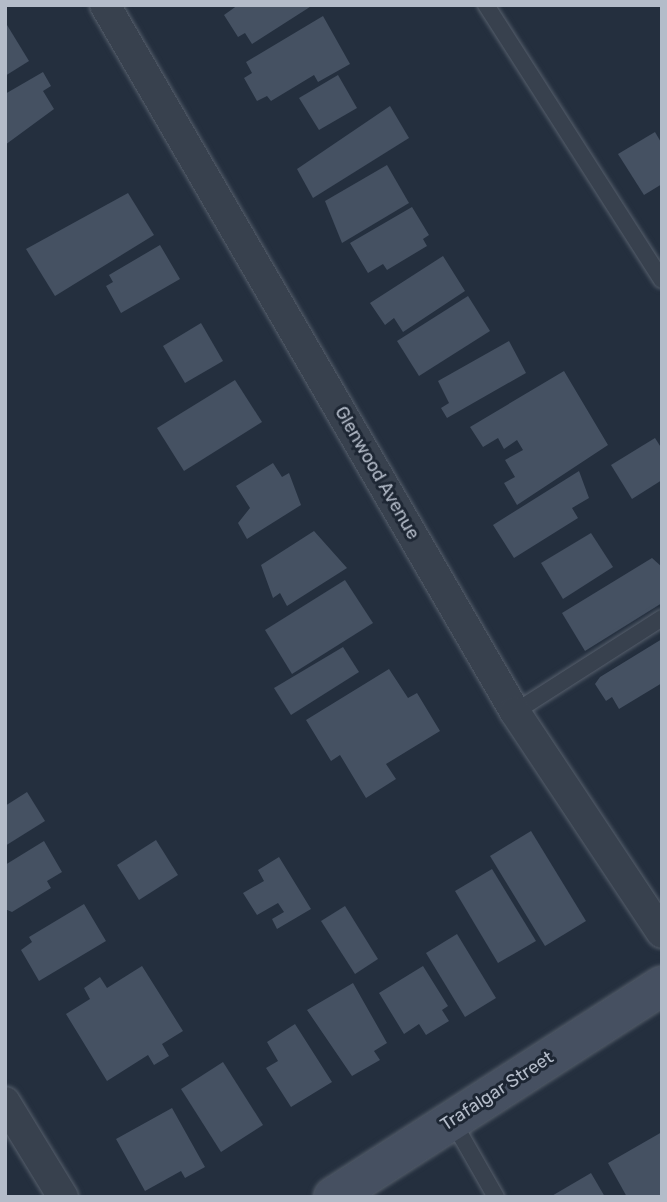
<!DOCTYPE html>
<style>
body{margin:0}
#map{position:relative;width:667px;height:1202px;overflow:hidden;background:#242f3e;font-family:Rubik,sans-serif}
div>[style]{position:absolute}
.building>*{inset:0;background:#455162}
.roads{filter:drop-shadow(0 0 2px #565f6c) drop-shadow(0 0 2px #565f6c)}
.service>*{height:16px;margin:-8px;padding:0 8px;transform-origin:8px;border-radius:8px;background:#38414e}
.minor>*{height:30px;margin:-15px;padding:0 15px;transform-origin:15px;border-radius:15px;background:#38414e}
.secondary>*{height:38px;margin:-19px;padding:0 19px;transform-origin:19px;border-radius:19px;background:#465061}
span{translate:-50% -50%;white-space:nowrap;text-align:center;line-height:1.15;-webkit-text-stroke:6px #1d2633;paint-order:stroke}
.street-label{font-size:18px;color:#b4bcc9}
.frame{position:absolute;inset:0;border:7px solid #b4bcc9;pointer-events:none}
</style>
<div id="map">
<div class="building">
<i style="clip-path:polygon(238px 5px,313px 5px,252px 44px,245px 33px,238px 37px,224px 15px)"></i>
<i style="clip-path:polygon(323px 16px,350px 64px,318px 82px,314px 75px,271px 101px,267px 96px,257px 101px,244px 78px,252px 73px,246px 62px)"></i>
<i style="clip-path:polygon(7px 25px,29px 61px,5px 76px,5px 26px)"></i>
<i style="clip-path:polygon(43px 72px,51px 86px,43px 91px,54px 109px,5px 145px,5px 94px)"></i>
<i style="clip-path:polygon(338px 75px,357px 108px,319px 130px,299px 98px)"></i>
<i style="clip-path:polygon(390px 106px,409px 138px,313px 198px,297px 169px)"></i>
<i style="clip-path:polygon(655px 132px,662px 144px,662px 184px,644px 195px,618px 154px)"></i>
<i style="clip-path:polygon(387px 165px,409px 203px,342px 243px,325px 201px)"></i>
<i style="clip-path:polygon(128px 193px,154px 235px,55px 296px,26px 249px)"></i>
<i style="clip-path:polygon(412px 207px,429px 235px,423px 239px,427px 246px,387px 270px,383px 264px,368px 273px,350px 243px)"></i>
<i style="clip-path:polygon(160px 245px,180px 279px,121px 313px,106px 286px,113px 282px,109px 275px)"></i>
<i style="clip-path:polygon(443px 256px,465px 291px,403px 332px,394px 318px,385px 325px,370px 303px)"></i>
<i style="clip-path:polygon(468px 296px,490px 331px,419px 376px,397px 341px)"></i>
<i style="clip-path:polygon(201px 323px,223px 361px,185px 383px,163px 346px)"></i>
<i style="clip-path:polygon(509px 341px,526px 373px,447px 418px,441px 408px,449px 403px,438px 381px)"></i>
<i style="clip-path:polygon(564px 371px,608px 445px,517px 505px,504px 483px,515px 477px,505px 460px,523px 450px,517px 440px,504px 449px,498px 438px,483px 447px,470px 427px)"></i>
<i style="clip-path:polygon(235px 380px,262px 422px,184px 471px,157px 428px)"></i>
<i style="clip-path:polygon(655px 438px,662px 449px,662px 480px,632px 499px,611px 465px)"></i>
<i style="clip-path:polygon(273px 463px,282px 477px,289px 473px,301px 505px,247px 539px,238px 523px,250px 508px,236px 486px)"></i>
<i style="clip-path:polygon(579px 471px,589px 498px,572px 508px,578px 518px,514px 558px,493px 525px)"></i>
<i style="clip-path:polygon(314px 531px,347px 568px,287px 606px,280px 593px,273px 598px,261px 565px)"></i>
<i style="clip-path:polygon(591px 533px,613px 567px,563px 599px,541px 563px)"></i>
<i style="clip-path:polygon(652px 558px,662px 567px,662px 603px,585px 651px,562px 613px)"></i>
<i style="clip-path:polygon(345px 580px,373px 623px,292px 674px,265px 630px)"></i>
<i style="clip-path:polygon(662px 639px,662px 683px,619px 709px,612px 697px,606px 701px,595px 684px,600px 677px)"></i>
<i style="clip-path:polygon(343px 647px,359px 672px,291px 715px,274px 688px)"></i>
<i style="clip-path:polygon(389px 669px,408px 698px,417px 693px,440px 731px,386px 764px,396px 779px,366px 798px,340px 755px,331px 761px,306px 720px)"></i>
<i style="clip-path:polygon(27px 792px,45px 821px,5px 846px,5px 806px)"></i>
<i style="clip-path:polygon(531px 831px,586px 921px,545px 946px,490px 856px)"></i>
<i style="clip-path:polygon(156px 840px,178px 875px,139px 900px,117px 865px)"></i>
<i style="clip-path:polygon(44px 841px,62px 872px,47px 881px,51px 888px,12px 912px,5px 909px,5px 865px)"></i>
<i style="clip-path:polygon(279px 857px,311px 909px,277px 929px,272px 919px,284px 912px,278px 903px,257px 915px,243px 893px,264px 881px,258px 870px)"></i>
<i style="clip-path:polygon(492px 869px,536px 941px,498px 963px,455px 891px)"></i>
<i style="clip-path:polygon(84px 904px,106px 941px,39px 981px,21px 950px,32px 942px,29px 937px)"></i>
<i style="clip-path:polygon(345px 906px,378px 959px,355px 974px,321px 921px)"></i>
<i style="clip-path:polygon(457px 934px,496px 998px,465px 1017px,426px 953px)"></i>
<i style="clip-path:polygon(142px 966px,183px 1031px,162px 1044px,169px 1056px,154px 1065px,148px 1055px,107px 1081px,66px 1014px,90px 999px,84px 988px,100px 977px,107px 988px)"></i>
<i style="clip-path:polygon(423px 966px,448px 1006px,442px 1010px,449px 1021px,426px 1035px,419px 1024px,404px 1034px,379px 993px)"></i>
<i style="clip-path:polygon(353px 983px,387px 1043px,374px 1051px,380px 1060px,352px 1076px,307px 1010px)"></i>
<i style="clip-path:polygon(295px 1024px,332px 1082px,291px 1107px,266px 1068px,278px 1061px,267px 1042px)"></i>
<i style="clip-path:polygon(223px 1062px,263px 1125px,221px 1152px,181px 1089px)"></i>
<i style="clip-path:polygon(172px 1108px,205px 1167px,185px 1178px,181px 1171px,145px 1191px,116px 1139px)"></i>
<i style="clip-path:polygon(662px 1132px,662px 1197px,627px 1197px,608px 1163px)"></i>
<i style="clip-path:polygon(591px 1173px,605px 1197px,550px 1197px)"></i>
</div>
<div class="roads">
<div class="service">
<i style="left:486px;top:5px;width:326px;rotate:57.4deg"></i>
<i style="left:515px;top:712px;width:174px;rotate:-32.6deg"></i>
<i style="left:452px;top:1120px;width:89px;rotate:60.3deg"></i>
</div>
<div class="minor">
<i style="left:105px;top:5px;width:817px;rotate:59.89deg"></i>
<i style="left:515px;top:712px;width:265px;rotate:56.4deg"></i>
<i style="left:5px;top:1102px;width:111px;rotate:58.6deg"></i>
</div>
<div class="secondary">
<i style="left:333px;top:1197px;width:391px;rotate:-32.7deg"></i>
</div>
</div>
<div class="street-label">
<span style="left:377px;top:473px;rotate:60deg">Glenwood Avenue</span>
<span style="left:497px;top:1091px;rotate:-33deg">Trafalgar Street</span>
</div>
<div class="frame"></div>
</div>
